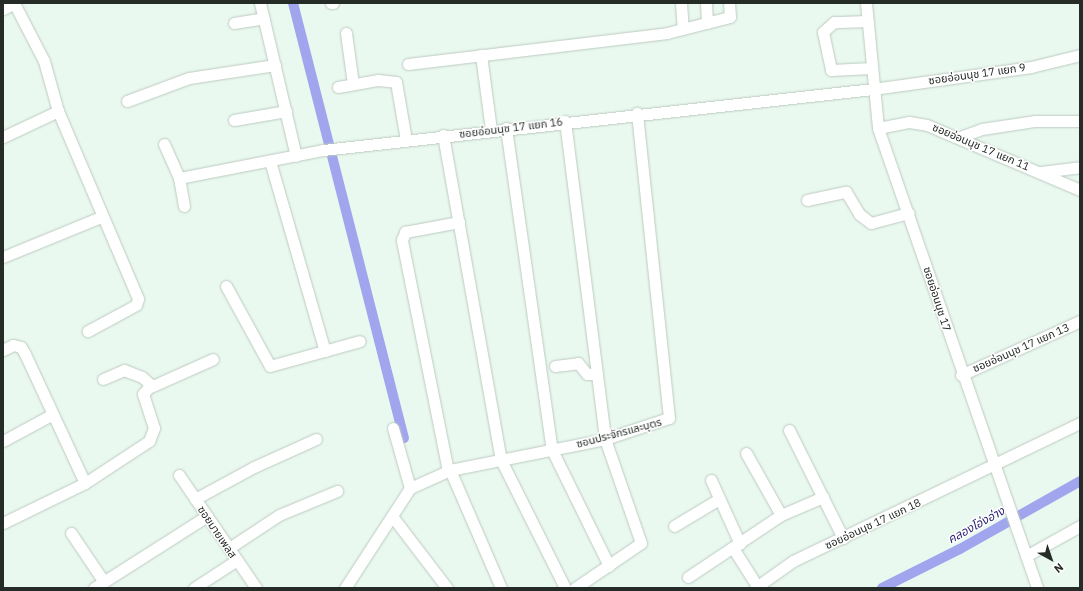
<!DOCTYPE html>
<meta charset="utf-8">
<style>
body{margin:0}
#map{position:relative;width:1083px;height:591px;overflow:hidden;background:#eaf9ef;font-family:"IBM Plex Sans","Noto Sans Thai",sans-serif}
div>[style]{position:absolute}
.canal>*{height:10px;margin:-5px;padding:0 5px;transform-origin:5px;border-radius:5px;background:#a0a5ed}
.roads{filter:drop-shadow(0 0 1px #bccac1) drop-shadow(0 0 1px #bccac1)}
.minor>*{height:11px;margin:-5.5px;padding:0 5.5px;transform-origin:5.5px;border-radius:5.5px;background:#fff}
span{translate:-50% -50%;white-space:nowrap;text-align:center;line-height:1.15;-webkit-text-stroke:3px #fff;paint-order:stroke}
.street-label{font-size:11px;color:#252b27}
.water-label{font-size:12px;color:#2c2375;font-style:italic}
.frame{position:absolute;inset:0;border:4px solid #252b27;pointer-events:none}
.north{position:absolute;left:1031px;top:539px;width:40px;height:40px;-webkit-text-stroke:3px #fff;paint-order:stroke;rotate:140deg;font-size:11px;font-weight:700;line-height:16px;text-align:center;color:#252b27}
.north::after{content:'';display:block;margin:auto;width:14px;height:18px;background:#252b27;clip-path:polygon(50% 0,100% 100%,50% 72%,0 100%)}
</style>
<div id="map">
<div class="canal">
<i style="left:293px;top:3px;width:449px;rotate:75.7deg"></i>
<i style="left:882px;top:588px;width:87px;rotate:-26.6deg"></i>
<i style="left:960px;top:549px;width:138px;rotate:-29.5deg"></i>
</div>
<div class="roads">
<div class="minor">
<i style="left:14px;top:3px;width:65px;rotate:62.7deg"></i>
<i style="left:44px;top:61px;width:52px;rotate:74.4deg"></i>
<i style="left:58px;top:111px;width:204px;rotate:66.9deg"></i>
<i style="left:138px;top:299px;width:6px;rotate:108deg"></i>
<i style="left:136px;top:305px;width:55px;rotate:151.6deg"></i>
<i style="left:260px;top:3px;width:157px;rotate:76.8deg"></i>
<i style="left:331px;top:3px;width:2px"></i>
<i style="left:681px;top:3px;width:26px;rotate:86deg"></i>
<i style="left:706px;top:3px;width:20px;rotate:87deg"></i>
<i style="left:866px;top:3px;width:126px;rotate:84.5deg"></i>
<i style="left:878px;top:128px;width:487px;rotate:70.9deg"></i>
<i style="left:3px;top:9px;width:13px;rotate:-27deg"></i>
<i style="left:867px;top:21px;width:33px;rotate:178deg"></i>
<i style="left:834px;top:22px;width:15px;rotate:138deg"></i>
<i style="left:823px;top:32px;width:39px;rotate:78deg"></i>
<i style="left:831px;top:70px;width:41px;rotate:-2.8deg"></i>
<i style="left:234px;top:23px;width:30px;rotate:-9deg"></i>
<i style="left:346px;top:33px;width:51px;rotate:82.2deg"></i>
<i style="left:481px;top:55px;width:76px;rotate:82.4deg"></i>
<i style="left:408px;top:64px;width:261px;rotate:-6.8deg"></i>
<i style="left:667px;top:33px;width:65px;rotate:-14.3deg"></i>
<i style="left:730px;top:17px;width:14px;rotate:-94deg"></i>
<i style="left:338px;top:87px;width:41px;rotate:-9.9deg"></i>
<i style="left:378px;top:80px;width:18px;rotate:6deg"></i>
<i style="left:396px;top:82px;width:59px;rotate:80.2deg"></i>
<i style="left:127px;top:101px;width:66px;rotate:-20.4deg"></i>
<i style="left:189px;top:78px;width:87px;rotate:-8.6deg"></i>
<i style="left:234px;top:120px;width:53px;rotate:-9.8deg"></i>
<i style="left:565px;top:121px;width:321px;rotate:82.8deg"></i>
<i style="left:605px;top:439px;width:110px;rotate:70.9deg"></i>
<i style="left:641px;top:543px;width:80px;rotate:145.7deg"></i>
<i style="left:506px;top:128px;width:325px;rotate:81.9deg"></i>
<i style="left:552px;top:450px;width:129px;rotate:63.8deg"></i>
<i style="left:878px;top:128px;width:32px;rotate:-11deg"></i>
<i style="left:909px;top:122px;width:18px;rotate:9deg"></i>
<i style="left:927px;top:125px;width:166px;rotate:23deg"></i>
<i style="left:443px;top:135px;width:330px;rotate:79.9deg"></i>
<i style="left:501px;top:460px;width:143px;rotate:63.4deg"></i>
<i style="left:3px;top:137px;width:61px;rotate:-25.3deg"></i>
<i style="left:960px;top:137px;width:23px;rotate:-20deg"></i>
<i style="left:982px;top:129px;width:54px;rotate:-8.6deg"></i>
<i style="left:1035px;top:121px;width:45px"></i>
<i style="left:164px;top:144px;width:37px;rotate:66deg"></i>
<i style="left:270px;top:161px;width:198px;rotate:73.9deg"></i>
<i style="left:1041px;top:172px;width:39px;rotate:-7deg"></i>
<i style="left:807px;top:200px;width:40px;rotate:-12deg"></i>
<i style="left:846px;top:192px;width:26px;rotate:59deg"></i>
<i style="left:859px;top:214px;width:15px;rotate:37deg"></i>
<i style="left:871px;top:223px;width:39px;rotate:-15deg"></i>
<i style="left:184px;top:206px;width:28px;rotate:-100deg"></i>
<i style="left:179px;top:178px;width:147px;rotate:-11deg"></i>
<i style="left:323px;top:150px;width:553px;rotate:-6.33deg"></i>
<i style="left:873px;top:89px;width:160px;rotate:-7.9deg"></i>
<i style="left:1031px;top:67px;width:50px;rotate:-13.8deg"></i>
<i style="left:3px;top:257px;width:106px;rotate:-22.2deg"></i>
<i style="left:226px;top:286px;width:91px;rotate:61.2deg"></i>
<i style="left:270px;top:366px;width:93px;rotate:-15.5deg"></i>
<i style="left:3px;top:350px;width:11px;rotate:-27deg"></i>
<i style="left:13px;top:345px;width:8px;rotate:14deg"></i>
<i style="left:21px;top:347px;width:8px;rotate:60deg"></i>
<i style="left:25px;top:354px;width:142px;rotate:65.1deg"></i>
<i style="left:555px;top:366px;width:23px;rotate:-7deg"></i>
<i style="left:578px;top:363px;width:14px;rotate:51deg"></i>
<i style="left:587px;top:374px;width:9px"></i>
<i style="left:961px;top:375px;width:131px;rotate:-24.4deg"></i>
<i style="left:103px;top:379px;width:23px;rotate:-23deg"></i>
<i style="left:124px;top:370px;width:19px;rotate:21deg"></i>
<i style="left:142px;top:377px;width:13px;rotate:42deg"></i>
<i style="left:393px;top:428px;width:62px;rotate:74.2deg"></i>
<i style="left:789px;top:430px;width:121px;rotate:63.4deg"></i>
<i style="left:3px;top:441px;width:55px;rotate:-28.4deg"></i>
<i style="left:746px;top:453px;width:71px;rotate:60.6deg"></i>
<i style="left:450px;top:470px;width:129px;rotate:66.6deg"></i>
<i style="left:448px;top:471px;width:236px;rotate:-101.3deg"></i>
<i style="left:402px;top:240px;width:9px;rotate:-69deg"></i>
<i style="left:405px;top:232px;width:55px;rotate:-10.5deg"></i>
<i style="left:179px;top:475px;width:137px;rotate:55.7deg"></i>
<i style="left:711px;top:480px;width:70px;rotate:65.6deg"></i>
<i style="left:195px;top:499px;width:67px;rotate:-28.5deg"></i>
<i style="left:254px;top:467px;width:68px;rotate:-24.3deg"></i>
<i style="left:392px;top:516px;width:91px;rotate:52.6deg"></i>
<i style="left:3px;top:523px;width:91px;rotate:-26deg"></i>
<i style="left:85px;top:483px;width:77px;rotate:-33.3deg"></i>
<i style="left:149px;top:441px;width:14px;rotate:-69deg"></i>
<i style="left:154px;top:428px;width:36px;rotate:-108deg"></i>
<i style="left:143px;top:394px;width:8px;rotate:-50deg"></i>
<i style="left:148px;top:388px;width:71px;rotate:-24deg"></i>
<i style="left:674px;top:526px;width:52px;rotate:-31deg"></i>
<i style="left:71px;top:533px;width:59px;rotate:56deg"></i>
<i style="left:229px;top:548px;width:60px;rotate:-33.4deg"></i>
<i style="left:279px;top:515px;width:63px;rotate:-22.5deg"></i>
<i style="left:733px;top:548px;width:45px;rotate:57.7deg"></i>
<i style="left:1026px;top:556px;width:62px;rotate:-29.1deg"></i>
<i style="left:688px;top:577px;width:112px;rotate:-33.7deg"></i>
<i style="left:781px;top:515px;width:46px;rotate:-23.2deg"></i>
<i style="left:94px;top:588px;width:134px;rotate:-32.5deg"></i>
<i style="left:194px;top:588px;width:51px;rotate:-33.1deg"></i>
<i style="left:345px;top:588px;width:119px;rotate:-57deg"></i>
<i style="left:410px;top:488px;width:44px;rotate:-24.2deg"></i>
<i style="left:450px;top:470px;width:158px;rotate:-11.3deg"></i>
<i style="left:605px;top:439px;width:67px;rotate:-18.2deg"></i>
<i style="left:669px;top:418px;width:307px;rotate:-96deg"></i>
<i style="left:755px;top:588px;width:47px;rotate:-35.4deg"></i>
<i style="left:793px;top:561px;width:318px;rotate:-25.7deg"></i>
</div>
</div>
<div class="street-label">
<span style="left:977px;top:74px;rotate:-8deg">ซอยอ่อนนุช 17 แยก 9</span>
<span style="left:511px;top:128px;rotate:-7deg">ซอยอ่อนนุช 17 แยก 16</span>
<span style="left:981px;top:147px;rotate:23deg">ซอยอ่อนนุช 17 แยก 11</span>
<span style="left:937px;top:299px;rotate:72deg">ซอยอ่อนนุช 17</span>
<span style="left:1021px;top:348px;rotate:-24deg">ซอยอ่อนนุช 17 แยก 13</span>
<span style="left:619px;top:433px;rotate:-15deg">ซอนประจักรและบุตร</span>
<span style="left:873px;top:524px;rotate:-25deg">ซอยอ่อนนุช 17 แยก 18</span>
<span style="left:217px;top:532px;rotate:56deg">ซอยมายเพลส</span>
</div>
<div class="water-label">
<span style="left:976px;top:525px;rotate:-29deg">คลองโอ่งอ่าง</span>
</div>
<div class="frame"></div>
<div class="north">N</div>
</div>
